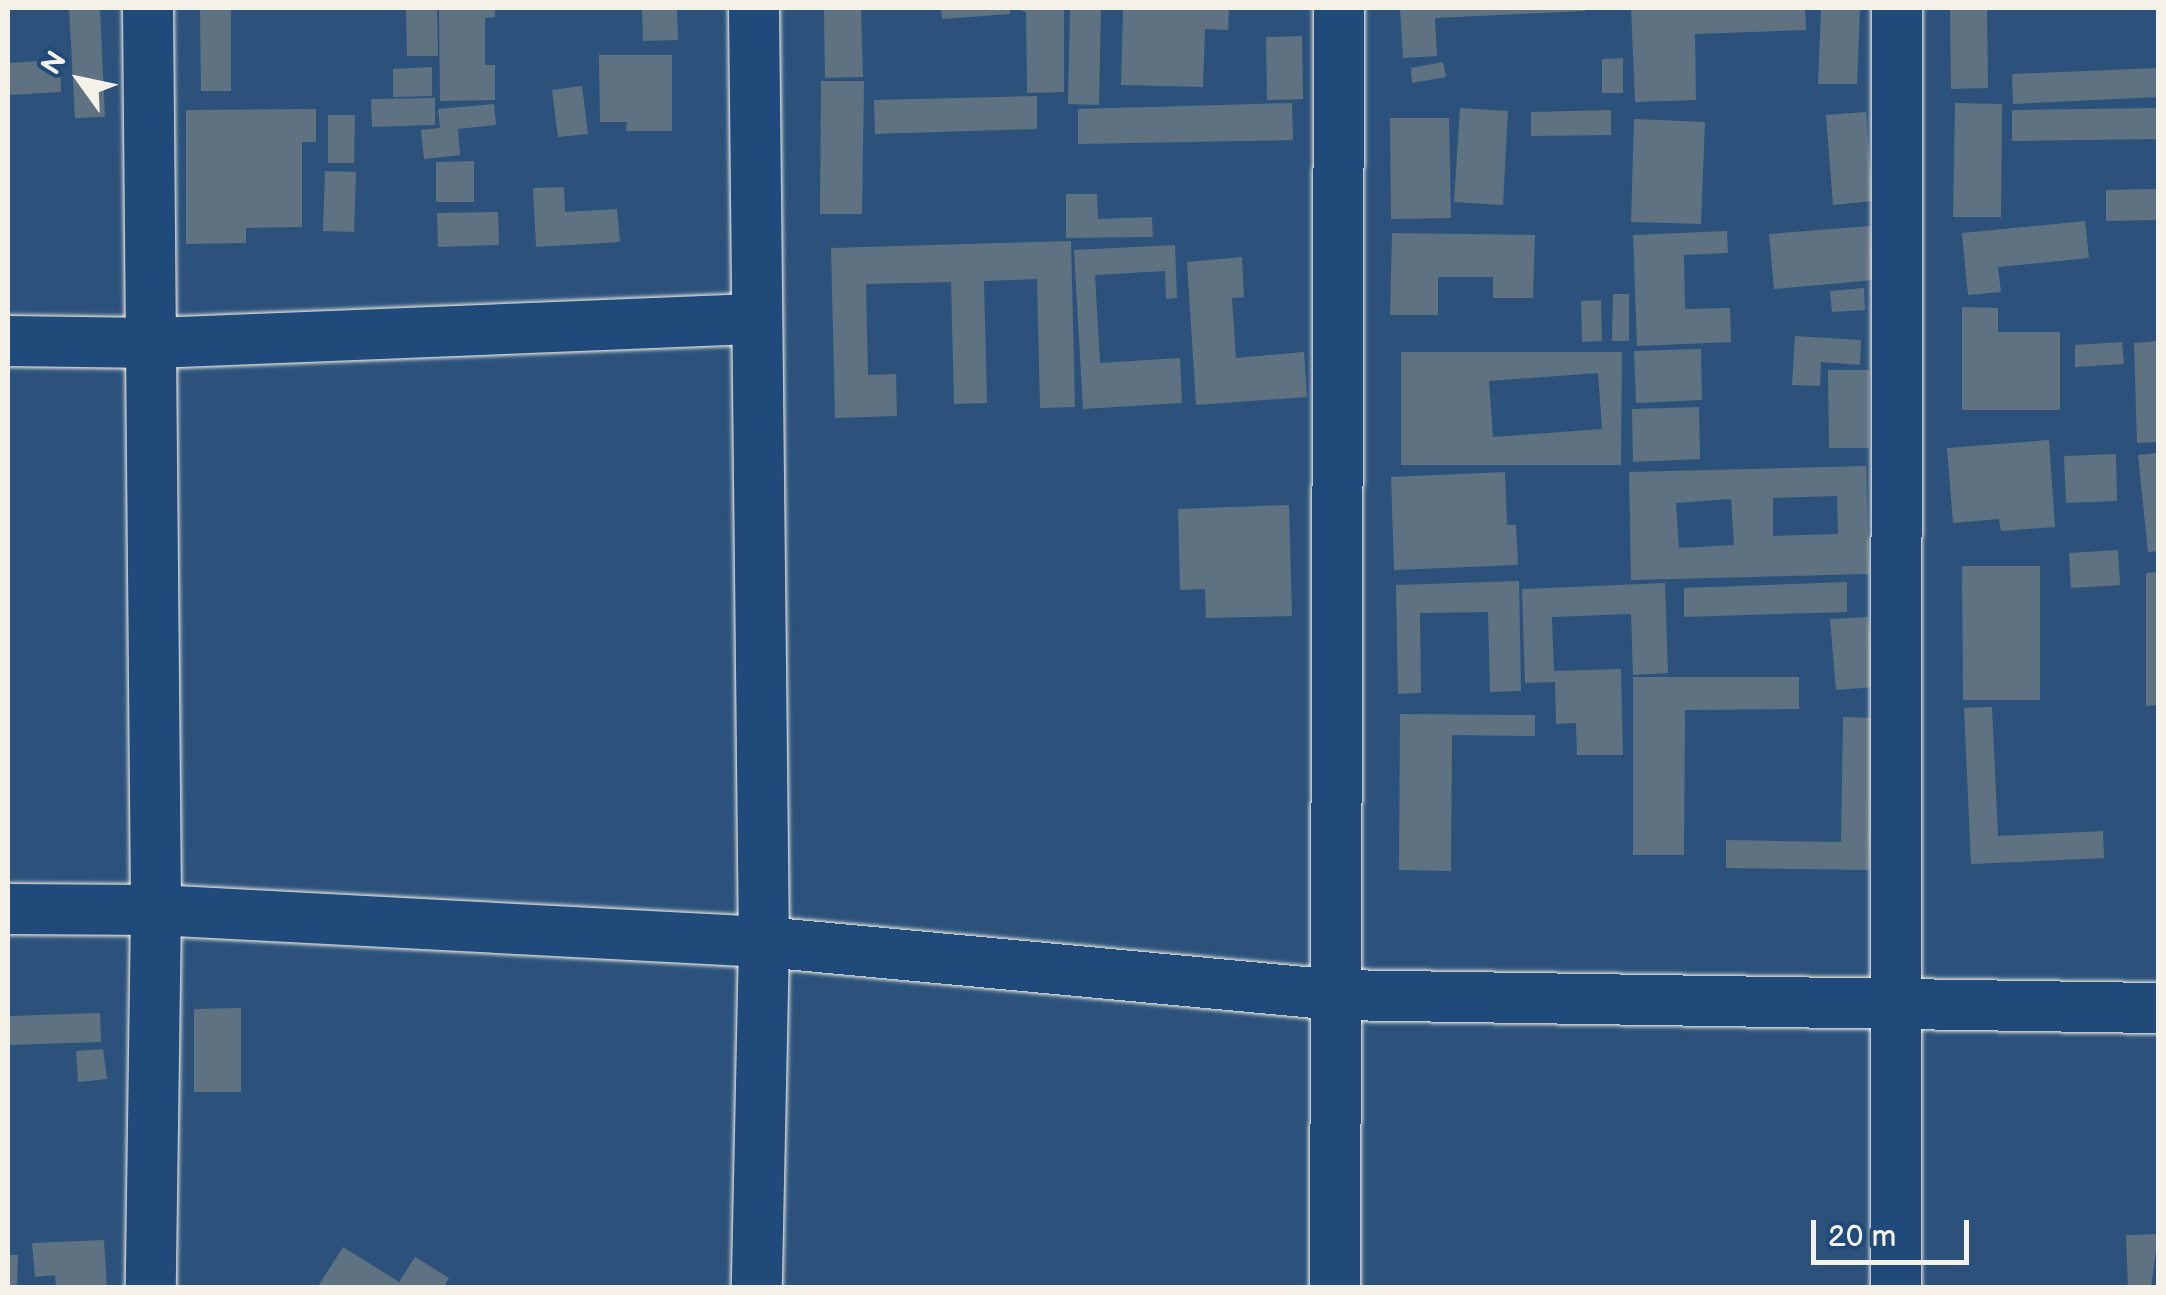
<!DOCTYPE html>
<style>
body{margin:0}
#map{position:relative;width:2166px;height:1295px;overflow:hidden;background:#2c527b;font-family:"Balsamiq Sans",sans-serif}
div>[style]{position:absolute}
.building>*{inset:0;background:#5f7281}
.roads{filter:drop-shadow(0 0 2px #f4f1e8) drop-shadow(0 0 2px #f4f1e8)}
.minor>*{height:50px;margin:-25px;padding:0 25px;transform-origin:25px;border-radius:25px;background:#1f4a7a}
span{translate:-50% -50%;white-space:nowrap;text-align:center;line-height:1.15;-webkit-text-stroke:9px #1f4a7a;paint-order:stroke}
.frame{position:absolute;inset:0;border:10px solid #f4f1e8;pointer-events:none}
.north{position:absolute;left:30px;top:30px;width:100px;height:100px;-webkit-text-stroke:8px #1f4a7a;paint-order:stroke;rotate:303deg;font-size:28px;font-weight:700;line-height:40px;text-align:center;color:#f4f1e8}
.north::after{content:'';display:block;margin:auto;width:35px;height:45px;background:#f4f1e8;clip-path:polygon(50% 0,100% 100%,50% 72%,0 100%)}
.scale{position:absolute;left:1811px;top:1220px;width:158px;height:45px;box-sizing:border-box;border:5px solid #f4f1e8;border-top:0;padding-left:12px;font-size:30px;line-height:35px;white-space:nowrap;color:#f4f1e8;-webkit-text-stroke:8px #1f4a7a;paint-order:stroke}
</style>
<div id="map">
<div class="building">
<i style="clip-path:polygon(69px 8px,100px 8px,105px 117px,75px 118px)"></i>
<i style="clip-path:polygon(200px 8px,231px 8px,231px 91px,201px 91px)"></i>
<i style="clip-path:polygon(406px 8px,437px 8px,438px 56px,407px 56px)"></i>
<i style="clip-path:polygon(439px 8px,495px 8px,495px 17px,485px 18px,485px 65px,495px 65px,495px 100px,440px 101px)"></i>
<i style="clip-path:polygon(642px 8px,677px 8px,678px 40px,643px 41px)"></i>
<i style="clip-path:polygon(824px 8px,861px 8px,863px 77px,825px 78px)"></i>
<i style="clip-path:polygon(941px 8px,1010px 8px,1010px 14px,942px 19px)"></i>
<i style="clip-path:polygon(1013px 8px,1064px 8px,1064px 92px,1027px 93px,1026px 12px)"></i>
<i style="clip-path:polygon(1070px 8px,1101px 8px,1099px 105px,1068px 104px)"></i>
<i style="clip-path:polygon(1123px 8px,1229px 8px,1228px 30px,1205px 29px,1203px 87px,1121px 85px)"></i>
<i style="clip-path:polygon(1400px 8px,1585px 8px,1585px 11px,1435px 18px,1437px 56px,1403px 58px)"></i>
<i style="clip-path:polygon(1631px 8px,1805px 8px,1806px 30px,1695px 34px,1696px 100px,1635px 102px)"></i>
<i style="clip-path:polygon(1950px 8px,1987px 8px,1988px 88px,1951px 89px)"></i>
<i style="clip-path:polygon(1821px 9px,1860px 10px,1857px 84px,1818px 84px)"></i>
<i style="clip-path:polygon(1302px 36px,1303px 99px,1267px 100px,1266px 37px)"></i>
<i style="clip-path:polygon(599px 55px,672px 55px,672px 131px,626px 131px,627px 122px,600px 122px)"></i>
<i style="clip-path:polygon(1623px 58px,1623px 93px,1602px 93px,1602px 59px)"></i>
<i style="clip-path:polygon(60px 60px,61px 92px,8px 95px,8px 63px)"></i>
<i style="clip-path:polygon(1443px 62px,1446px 77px,1412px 83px,1411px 68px)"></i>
<i style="clip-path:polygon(432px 67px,432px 96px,393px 97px,393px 69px)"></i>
<i style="clip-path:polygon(2158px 68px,2158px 97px,2013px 104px,2012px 74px)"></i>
<i style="clip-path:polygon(821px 81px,864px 81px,862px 214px,820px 214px)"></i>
<i style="clip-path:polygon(582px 86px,588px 134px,558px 137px,552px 90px)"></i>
<i style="clip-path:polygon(1037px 96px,1037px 129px,875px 134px,874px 100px)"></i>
<i style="clip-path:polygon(435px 98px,435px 125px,372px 127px,371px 99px)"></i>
<i style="clip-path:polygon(1292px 103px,1293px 140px,1078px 144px,1078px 109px)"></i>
<i style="clip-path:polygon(1955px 103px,2002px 104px,2001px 217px,1953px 217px)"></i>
<i style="clip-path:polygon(494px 104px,496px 125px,458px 129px,460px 155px,424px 159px,421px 130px,440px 128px,438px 109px)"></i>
<i style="clip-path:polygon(1460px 108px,1508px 111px,1503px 205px,1454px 202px)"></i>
<i style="clip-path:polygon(2158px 108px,2158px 139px,2012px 141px,2012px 110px)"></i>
<i style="clip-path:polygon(316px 109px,316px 142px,302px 142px,302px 227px,246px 228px,246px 243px,186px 244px,186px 110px)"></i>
<i style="clip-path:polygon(1611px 110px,1611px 135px,1531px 136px,1531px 112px)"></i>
<i style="clip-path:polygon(1866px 112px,1872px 201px,1833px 205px,1826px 115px)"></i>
<i style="clip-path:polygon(328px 115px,355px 115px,354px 163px,328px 163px)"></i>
<i style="clip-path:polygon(1390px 118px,1449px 118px,1451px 218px,1391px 219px)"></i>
<i style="clip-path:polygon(1634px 119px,1705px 122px,1701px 224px,1631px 222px)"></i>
<i style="clip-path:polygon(474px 161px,474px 202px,436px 202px,436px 162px)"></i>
<i style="clip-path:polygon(325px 171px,356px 172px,354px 232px,323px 231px)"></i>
<i style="clip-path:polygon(564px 187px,565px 212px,617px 209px,620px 242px,536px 247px,533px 188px)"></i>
<i style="clip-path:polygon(2158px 189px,2158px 220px,2106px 221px,2106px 190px)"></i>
<i style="clip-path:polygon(1066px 194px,1097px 194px,1098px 219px,1152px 217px,1153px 237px,1066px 238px)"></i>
<i style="clip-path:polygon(498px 212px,499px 245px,438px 247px,437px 213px)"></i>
<i style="clip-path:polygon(2085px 221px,2089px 258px,1998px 267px,2001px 292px,1968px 295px,1962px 233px)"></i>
<i style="clip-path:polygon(1870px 226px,1874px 280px,1774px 289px,1769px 234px)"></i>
<i style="clip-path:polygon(1727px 231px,1728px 253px,1684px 255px,1685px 309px,1730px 308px,1731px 342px,1637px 346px,1633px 235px)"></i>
<i style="clip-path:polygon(1392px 233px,1535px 235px,1533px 298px,1493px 298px,1493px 277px,1438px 277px,1438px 315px,1390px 315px)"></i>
<i style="clip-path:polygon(1071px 241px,1075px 407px,1040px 408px,1037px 279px,984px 281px,987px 403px,954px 404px,951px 282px,866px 284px,868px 375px,896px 374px,897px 416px,835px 418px,831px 248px)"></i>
<i style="clip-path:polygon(1175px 245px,1177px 298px,1166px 299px,1165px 271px,1095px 275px,1100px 363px,1180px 358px,1182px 403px,1083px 409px,1074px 250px)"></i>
<i style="clip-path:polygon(1242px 257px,1244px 297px,1232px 298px,1236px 358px,1304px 352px,1307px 397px,1196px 405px,1187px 262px)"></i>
<i style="clip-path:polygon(1864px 288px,1865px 310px,1832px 312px,1830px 291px)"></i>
<i style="clip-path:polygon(1613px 294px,1629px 294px,1629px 341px,1612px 341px)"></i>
<i style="clip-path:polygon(1601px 300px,1602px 341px,1582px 342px,1581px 301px)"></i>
<i style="clip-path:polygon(1962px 307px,1998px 308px,1998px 332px,2060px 332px,2060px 410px,1962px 410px)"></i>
<i style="clip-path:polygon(1795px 336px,1861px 340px,1860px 365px,1821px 362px,1820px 386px,1792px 385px)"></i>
<i style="clip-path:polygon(2158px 341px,2158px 442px,2137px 443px,2134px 343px)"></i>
<i style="clip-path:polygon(2122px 342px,2124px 364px,2075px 367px,2075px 345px)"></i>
<i style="clip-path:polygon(1701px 349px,1702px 400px,1636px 403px,1634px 351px)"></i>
<i style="clip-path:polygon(evenodd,1401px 352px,1622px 352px,1621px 465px,1401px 465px,1401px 352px,1598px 373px,1602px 429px,1493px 437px,1489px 381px,1598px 373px)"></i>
<i style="clip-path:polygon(1828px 370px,1869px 370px,1869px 448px,1829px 448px)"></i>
<i style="clip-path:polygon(1699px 407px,1700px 459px,1633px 462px,1632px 409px)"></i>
<i style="clip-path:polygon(2049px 440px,2055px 527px,2001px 531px,1999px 519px,1953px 523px,1947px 448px)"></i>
<i style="clip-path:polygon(2158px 453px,2158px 551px,2148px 552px,2138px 455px)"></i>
<i style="clip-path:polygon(2116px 454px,2117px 501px,2066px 503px,2064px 456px)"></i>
<i style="clip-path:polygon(evenodd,1866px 466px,1869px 574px,1631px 580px,1629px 472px,1866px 466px,1837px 496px,1838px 534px,1773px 536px,1773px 498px,1837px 496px,1866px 466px,1731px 499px,1734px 545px,1679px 548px,1676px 503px,1731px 499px)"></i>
<i style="clip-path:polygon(1505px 472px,1507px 525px,1516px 525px,1518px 565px,1394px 570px,1391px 477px)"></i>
<i style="clip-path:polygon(1289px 505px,1292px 616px,1206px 618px,1205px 589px,1180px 590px,1178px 509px)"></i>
<i style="clip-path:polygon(2118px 550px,2120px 585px,2071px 588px,2069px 553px)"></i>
<i style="clip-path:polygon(1962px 566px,2040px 566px,2040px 700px,1963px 700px)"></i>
<i style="clip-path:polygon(2158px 572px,2158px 705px,2146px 706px,2146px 573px)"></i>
<i style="clip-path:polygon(1519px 581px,1521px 691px,1490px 692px,1488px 612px,1420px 613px,1421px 693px,1398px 694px,1396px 585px)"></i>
<i style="clip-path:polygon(1847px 582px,1847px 612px,1684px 617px,1684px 588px)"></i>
<i style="clip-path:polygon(1665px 583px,1668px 673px,1633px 675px,1631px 614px,1552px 617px,1554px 671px,1621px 669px,1623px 755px,1577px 755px,1576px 723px,1556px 724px,1555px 682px,1525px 683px,1522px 589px)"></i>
<i style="clip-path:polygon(1868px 617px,1875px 687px,1836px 690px,1830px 619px)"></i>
<i style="clip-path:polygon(1633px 677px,1799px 677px,1799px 709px,1685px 710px,1684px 855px,1633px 855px)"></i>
<i style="clip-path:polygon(1992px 707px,1998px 836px,2103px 831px,2104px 858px,1971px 864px,1964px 708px)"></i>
<i style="clip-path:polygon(1400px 714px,1535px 715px,1535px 736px,1452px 735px,1451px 871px,1399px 870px)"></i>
<i style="clip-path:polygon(1843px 717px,1873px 718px,1869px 870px,1726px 868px,1726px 840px,1841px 842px)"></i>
<i style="clip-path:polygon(241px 1008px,241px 1092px,194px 1092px,194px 1009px)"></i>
<i style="clip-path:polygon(100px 1013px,101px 1042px,8px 1045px,8px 1016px)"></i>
<i style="clip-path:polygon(103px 1049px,107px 1079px,78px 1082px,76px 1051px)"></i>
<i style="clip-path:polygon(2158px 1234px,2151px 1288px,2128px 1288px,2126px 1235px)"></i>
<i style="clip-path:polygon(104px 1240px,107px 1288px,56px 1288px,55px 1275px,35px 1277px,32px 1243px)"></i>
<i style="clip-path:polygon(343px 1247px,399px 1282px,415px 1257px,449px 1278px,443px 1288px,317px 1288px)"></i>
<i style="clip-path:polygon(8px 1255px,18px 1255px,17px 1288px,8px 1288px)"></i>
</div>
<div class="roads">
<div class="minor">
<i style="left:148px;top:8px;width:902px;rotate:89.49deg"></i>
<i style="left:156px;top:910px;width:378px;rotate:90.8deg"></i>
<i style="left:754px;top:8px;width:934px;rotate:89.39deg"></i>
<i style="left:764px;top:942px;width:346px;rotate:91.2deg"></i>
<i style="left:8px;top:341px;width:146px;rotate:0.8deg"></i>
<i style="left:154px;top:343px;width:599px;rotate:-2.29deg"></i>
<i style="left:8px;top:909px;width:148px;rotate:0.4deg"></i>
<i style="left:156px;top:910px;width:609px;rotate:3.01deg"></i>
<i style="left:764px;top:942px;width:574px;rotate:5.29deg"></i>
<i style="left:1336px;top:995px;width:822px;rotate:0.91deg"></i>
<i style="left:1335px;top:1288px;width:1280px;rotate:-89.82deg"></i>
<i style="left:1896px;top:1288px;width:1280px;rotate:-89.96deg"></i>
</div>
</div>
<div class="frame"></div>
<div class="north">N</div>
<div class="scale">20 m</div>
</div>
